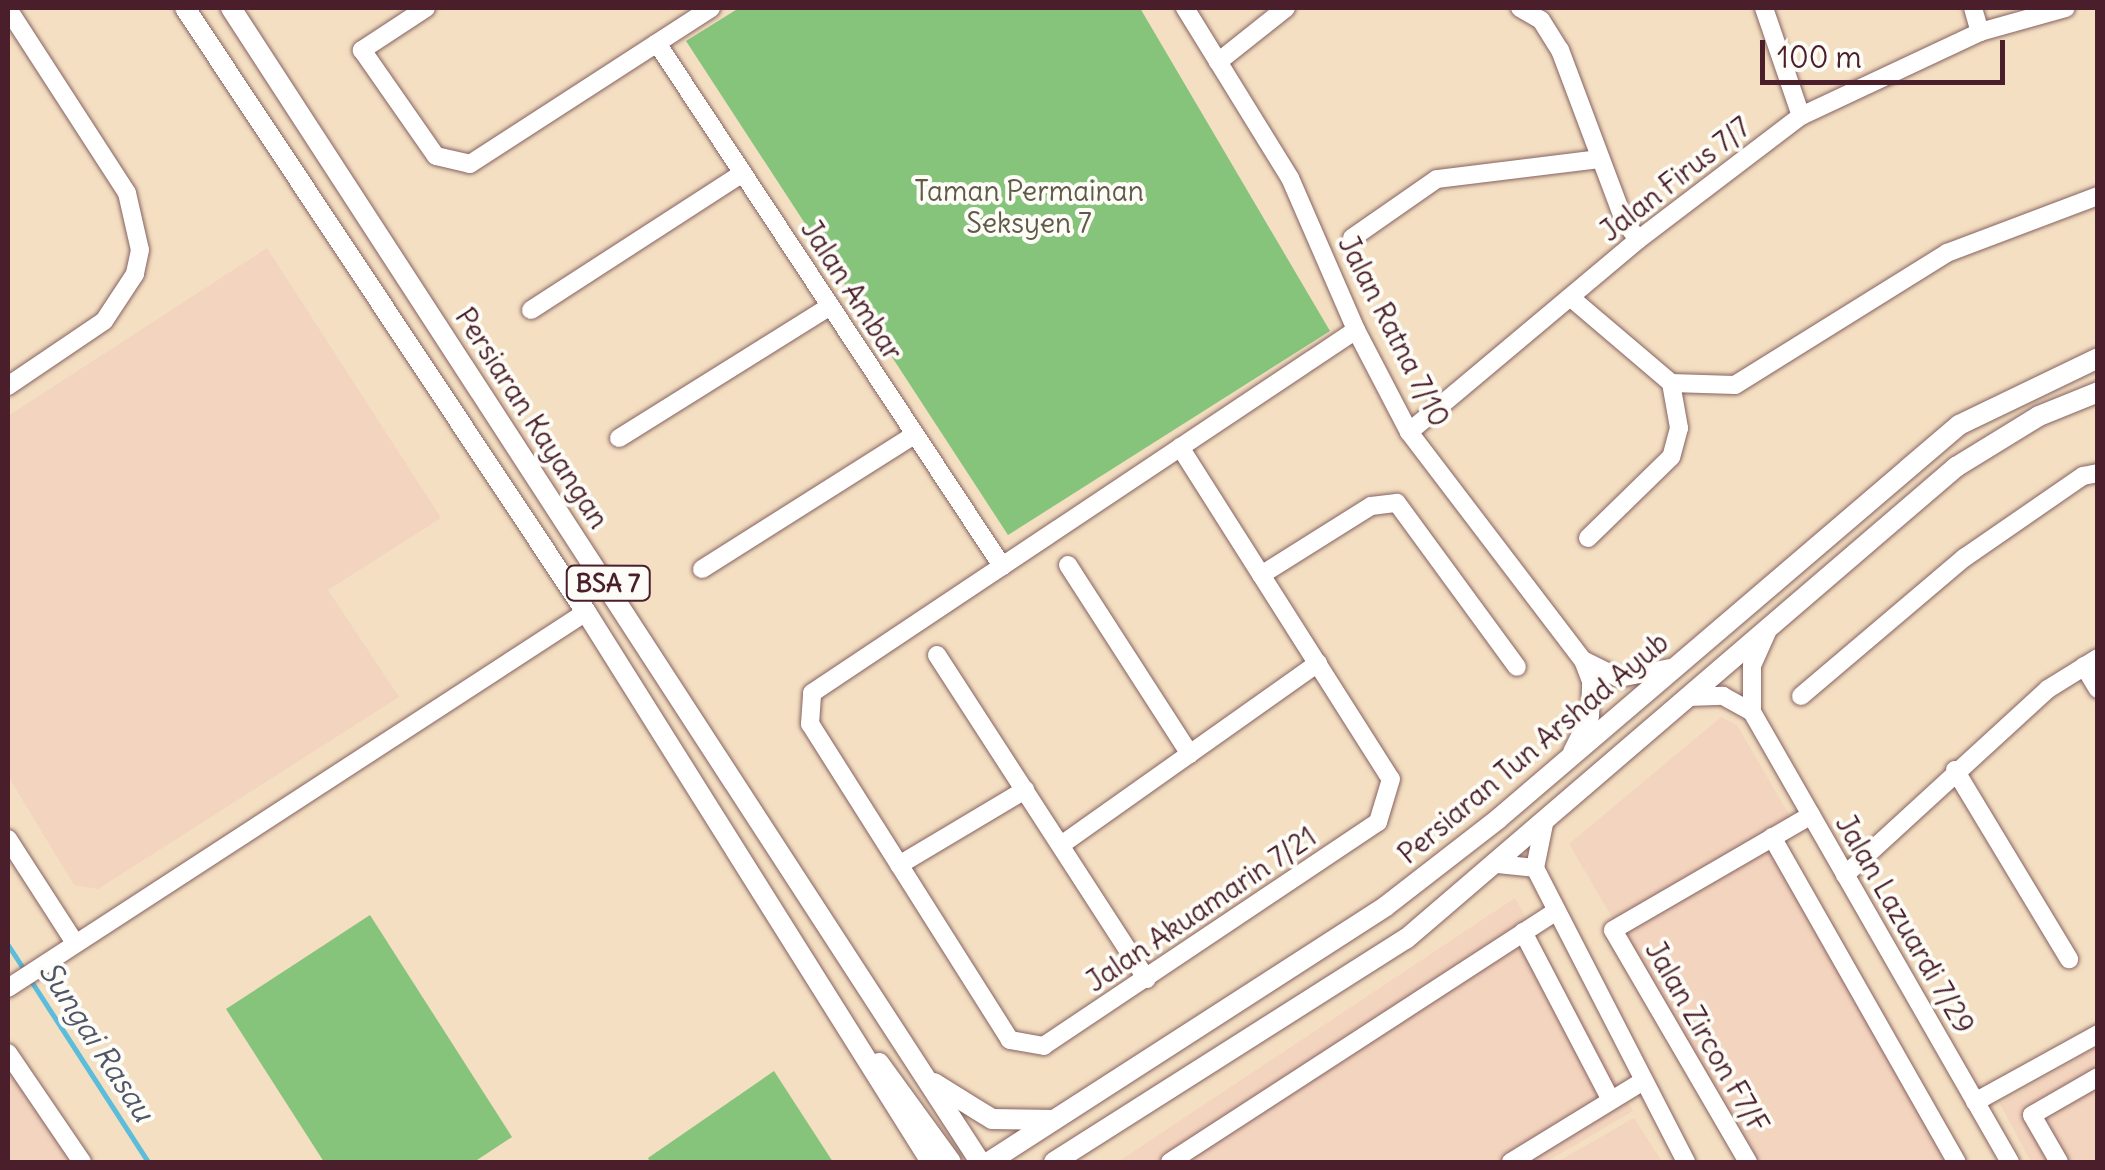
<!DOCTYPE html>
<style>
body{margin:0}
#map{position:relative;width:2105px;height:1170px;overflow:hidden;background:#f4dfc2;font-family:Delius,sans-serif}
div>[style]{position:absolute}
.built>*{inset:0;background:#f3d4be}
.green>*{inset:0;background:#86c47b}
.stream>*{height:5px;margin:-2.5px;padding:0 2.5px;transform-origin:2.5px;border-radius:2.5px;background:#5cbddb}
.roads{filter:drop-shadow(0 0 2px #866260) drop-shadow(0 0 2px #866260)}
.minor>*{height:18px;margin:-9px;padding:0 9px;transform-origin:9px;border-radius:9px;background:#fff}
.major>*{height:20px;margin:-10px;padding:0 10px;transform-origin:10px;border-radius:10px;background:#fff}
span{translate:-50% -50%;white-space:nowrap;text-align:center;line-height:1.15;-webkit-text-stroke:8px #fdfcf7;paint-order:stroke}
.shield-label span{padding:2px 8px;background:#fdfcf7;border:2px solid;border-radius:8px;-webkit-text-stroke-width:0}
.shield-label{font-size:25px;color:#4a1f2b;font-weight:700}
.street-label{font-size:28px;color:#4a1f2b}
.park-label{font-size:28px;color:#5f5947}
.water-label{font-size:30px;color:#505669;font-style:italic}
.frame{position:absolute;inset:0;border:10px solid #4a1f2b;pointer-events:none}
.scale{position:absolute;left:1760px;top:40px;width:245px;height:45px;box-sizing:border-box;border:5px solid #4a1f2b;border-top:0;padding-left:12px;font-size:30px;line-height:35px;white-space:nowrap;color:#4a1f2b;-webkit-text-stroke:8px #fdfcf7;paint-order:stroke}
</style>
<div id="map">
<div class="built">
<i style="clip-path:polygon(267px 248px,441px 518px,328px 590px,399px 697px,98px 889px,74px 885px,8px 776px,8px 416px)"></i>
<i style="clip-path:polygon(1721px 717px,1737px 725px,1791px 818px,1763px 834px,1950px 1162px,1755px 1162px,1569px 844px)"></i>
<i style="clip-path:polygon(1515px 898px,1633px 1111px,1546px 1162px,1118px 1162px)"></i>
<i style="clip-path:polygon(2097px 1047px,2097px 1162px,2031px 1162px,2000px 1104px)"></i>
<i style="clip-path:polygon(8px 1062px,74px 1162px,8px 1162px)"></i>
<i style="clip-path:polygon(1634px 1118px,1662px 1162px,1557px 1162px)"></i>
</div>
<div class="green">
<i style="clip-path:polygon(739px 8px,1140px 8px,1330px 331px,1008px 535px,686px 41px)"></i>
<i style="clip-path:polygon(370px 915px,512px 1137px,474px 1162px,324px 1162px,226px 1009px)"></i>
<i style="clip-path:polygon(774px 1071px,833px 1162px,650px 1162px,648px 1158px)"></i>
</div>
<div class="stream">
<i style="left:8px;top:945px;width:31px;rotate:57deg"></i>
<i style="left:31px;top:981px;width:216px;rotate:57.1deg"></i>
</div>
<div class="roads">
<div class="minor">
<i style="left:426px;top:8px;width:77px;rotate:146.7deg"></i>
<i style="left:362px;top:50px;width:129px;rotate:55.1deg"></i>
<i style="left:436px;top:156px;width:35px;rotate:13deg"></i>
<i style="left:470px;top:164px;width:287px;rotate:-32.9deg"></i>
<i style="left:1185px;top:8px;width:200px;rotate:58.3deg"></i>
<i style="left:1290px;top:178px;width:166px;rotate:66.5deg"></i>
<i style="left:1356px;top:330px;width:115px;rotate:62.5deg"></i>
<i style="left:1409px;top:432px;width:287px;rotate:52.7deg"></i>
<i style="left:1583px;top:660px;width:40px;rotate:26.6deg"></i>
<i style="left:1619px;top:678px;width:52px;rotate:-11.1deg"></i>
<i style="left:1520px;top:8px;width:24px;rotate:30deg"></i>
<i style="left:1541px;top:20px;width:36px;rotate:58deg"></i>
<i style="left:1560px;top:50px;width:182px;rotate:69.4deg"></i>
<i style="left:1624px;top:220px;width:24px;rotate:55deg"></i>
<i style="left:1764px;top:8px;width:114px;rotate:71.1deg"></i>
<i style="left:1973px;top:8px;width:25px;rotate:74deg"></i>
<i style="left:8px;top:9px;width:219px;rotate:57.1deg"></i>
<i style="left:127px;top:193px;width:58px;rotate:77.2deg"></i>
<i style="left:140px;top:250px;width:25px;rotate:102deg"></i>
<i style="left:135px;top:274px;width:56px;rotate:123.4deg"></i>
<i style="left:104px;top:321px;width:116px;rotate:145.9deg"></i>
<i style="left:657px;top:43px;width:627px;rotate:56.59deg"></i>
<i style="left:1218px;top:62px;width:87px;rotate:-38.5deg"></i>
<i style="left:1352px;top:238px;width:103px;rotate:-34.8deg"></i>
<i style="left:1437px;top:179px;width:163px;rotate:-7deg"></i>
<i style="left:1570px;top:297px;width:133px;rotate:40.4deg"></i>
<i style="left:1671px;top:383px;width:46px;rotate:79.9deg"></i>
<i style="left:1679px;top:428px;width:30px;rotate:105deg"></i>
<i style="left:1671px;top:457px;width:116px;rotate:135.7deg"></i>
<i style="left:531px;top:310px;width:252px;rotate:-32.9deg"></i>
<i style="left:1671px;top:383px;width:64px;rotate:1.8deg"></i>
<i style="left:1735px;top:385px;width:250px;rotate:-31.9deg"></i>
<i style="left:1947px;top:253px;width:161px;rotate:-20.7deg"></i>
<i style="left:1409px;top:432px;width:299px;rotate:-40deg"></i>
<i style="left:1638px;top:240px;width:205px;rotate:-37.3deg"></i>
<i style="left:1801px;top:116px;width:198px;rotate:-25.1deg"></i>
<i style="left:1980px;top:32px;width:89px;rotate:-15.6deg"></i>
<i style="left:619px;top:438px;width:249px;rotate:-32deg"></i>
<i style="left:1180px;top:447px;width:393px;rotate:57.6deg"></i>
<i style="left:1391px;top:779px;width:45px;rotate:106.8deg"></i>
<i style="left:1378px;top:822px;width:402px;rotate:146.2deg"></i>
<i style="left:1044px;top:1046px;width:35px;rotate:-170deg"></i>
<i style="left:1010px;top:1040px;width:374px;rotate:-122.3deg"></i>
<i style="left:810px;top:724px;width:31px;rotate:-86deg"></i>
<i style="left:812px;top:693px;width:654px;rotate:-33.71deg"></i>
<i style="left:1068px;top:565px;width:225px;rotate:57.2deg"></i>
<i style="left:702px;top:569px;width:251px;rotate:-32.3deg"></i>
<i style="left:1261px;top:575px;width:130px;rotate:-32.1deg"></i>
<i style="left:1371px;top:506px;width:26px;rotate:-7deg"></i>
<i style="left:1397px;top:503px;width:203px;rotate:53.8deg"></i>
<i style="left:1767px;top:632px;width:36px;rotate:114deg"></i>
<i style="left:1752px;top:665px;width:47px;rotate:90deg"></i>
<i style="left:1752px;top:712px;width:519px;rotate:60.17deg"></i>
<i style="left:937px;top:655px;width:386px;rotate:57.1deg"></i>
<i style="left:2084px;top:666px;width:27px;rotate:59deg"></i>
<i style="left:1801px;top:696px;width:214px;rotate:-40.3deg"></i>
<i style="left:1964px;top:558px;width:145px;rotate:-34.6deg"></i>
<i style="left:2083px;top:476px;width:15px;rotate:-11deg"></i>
<i style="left:1688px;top:697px;width:35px;rotate:-2deg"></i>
<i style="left:1723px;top:696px;width:33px;rotate:29deg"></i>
<i style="left:1572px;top:752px;width:40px;rotate:-63.4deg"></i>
<i style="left:1590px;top:716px;width:35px;rotate:-88deg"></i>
<i style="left:1591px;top:681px;width:22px;rotate:-111deg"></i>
<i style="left:1955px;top:770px;width:221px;rotate:58.9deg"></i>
<i style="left:1544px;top:824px;width:45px;rotate:101.6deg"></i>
<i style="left:1535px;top:868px;width:331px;rotate:62.8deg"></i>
<i style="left:1772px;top:837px;width:374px;rotate:60.4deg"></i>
<i style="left:8px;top:839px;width:124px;rotate:57.2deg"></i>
<i style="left:1061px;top:845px;width:315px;rotate:-35.3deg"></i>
<i style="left:1497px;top:864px;width:38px;rotate:6deg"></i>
<i style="left:899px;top:865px;width:147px;rotate:-30.8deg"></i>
<i style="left:1845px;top:875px;width:275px;rotate:-42.5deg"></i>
<i style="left:2048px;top:689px;width:59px;rotate:-31.8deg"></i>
<i style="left:1523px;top:932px;width:190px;rotate:62.4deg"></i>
<i style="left:8px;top:988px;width:690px;rotate:-33.04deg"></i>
<i style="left:8px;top:1053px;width:132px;rotate:55.8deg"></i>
<i style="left:1975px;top:1102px;width:141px;rotate:-28.9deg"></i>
<i style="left:1170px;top:1162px;width:461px;rotate:-33deg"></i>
<i style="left:1511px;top:1162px;width:155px;rotate:-31.5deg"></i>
<i style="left:1748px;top:1162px;width:268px;rotate:-120.2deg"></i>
<i style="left:1613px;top:930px;width:229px;rotate:-30.1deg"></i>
<i style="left:2059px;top:1162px;width:54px;rotate:-119.9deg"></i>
<i style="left:2032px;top:1115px;width:76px;rotate:-29.9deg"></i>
</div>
<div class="major">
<i style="left:185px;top:8px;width:725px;rotate:56.42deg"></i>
<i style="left:586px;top:612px;width:649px;rotate:57.9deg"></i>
<i style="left:231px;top:8px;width:1376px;rotate:57.01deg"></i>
<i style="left:879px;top:1063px;width:122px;rotate:54deg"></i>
<i style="left:934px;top:1083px;width:68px;rotate:31.8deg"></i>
<i style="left:992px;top:1119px;width:62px;rotate:0.9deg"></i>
<i style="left:989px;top:1162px;width:472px;rotate:-32.8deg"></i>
<i style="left:1386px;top:906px;width:142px;rotate:-37.8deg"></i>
<i style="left:1498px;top:819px;width:606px;rotate:-40.52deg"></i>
<i style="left:1959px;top:425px;width:154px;rotate:-25.7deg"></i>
<i style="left:1054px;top:1162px;width:417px;rotate:-32.4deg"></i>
<i style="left:1406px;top:939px;width:725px;rotate:-40.64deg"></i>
<i style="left:1956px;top:467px;width:97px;rotate:-31.6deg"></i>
<i style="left:2039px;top:416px;width:64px;rotate:-22.1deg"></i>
</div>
</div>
<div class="shield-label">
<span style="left:608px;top:583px">BSA 7</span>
</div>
<div class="street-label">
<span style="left:1675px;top:179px;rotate:-38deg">Jalan Firus 7/7</span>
<span style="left:852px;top:290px;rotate:57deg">Jalan Ambar</span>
<span style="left:1394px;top:331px;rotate:63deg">Jalan Ratna 7/10</span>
<span style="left:532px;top:418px;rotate:57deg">Persiaran Kayangan</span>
<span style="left:1533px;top:748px;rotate:-40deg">Persiaran Tun Arshad Ayub</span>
<span style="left:1201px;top:909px;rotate:-34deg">Jalan Akuamarin 7/21</span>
<span style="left:1905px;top:924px;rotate:60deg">Jalan Lazuardi 7/29</span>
<span style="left:1707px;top:1037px;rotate:60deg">Jalan Zircon F7/F</span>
</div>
<div class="park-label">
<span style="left:1029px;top:207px">Taman Permainan<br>Seksyen 7</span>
</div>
<div class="water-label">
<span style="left:97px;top:1041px;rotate:57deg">Sungai Rasau</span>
</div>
<div class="frame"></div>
<div class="scale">100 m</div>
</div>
